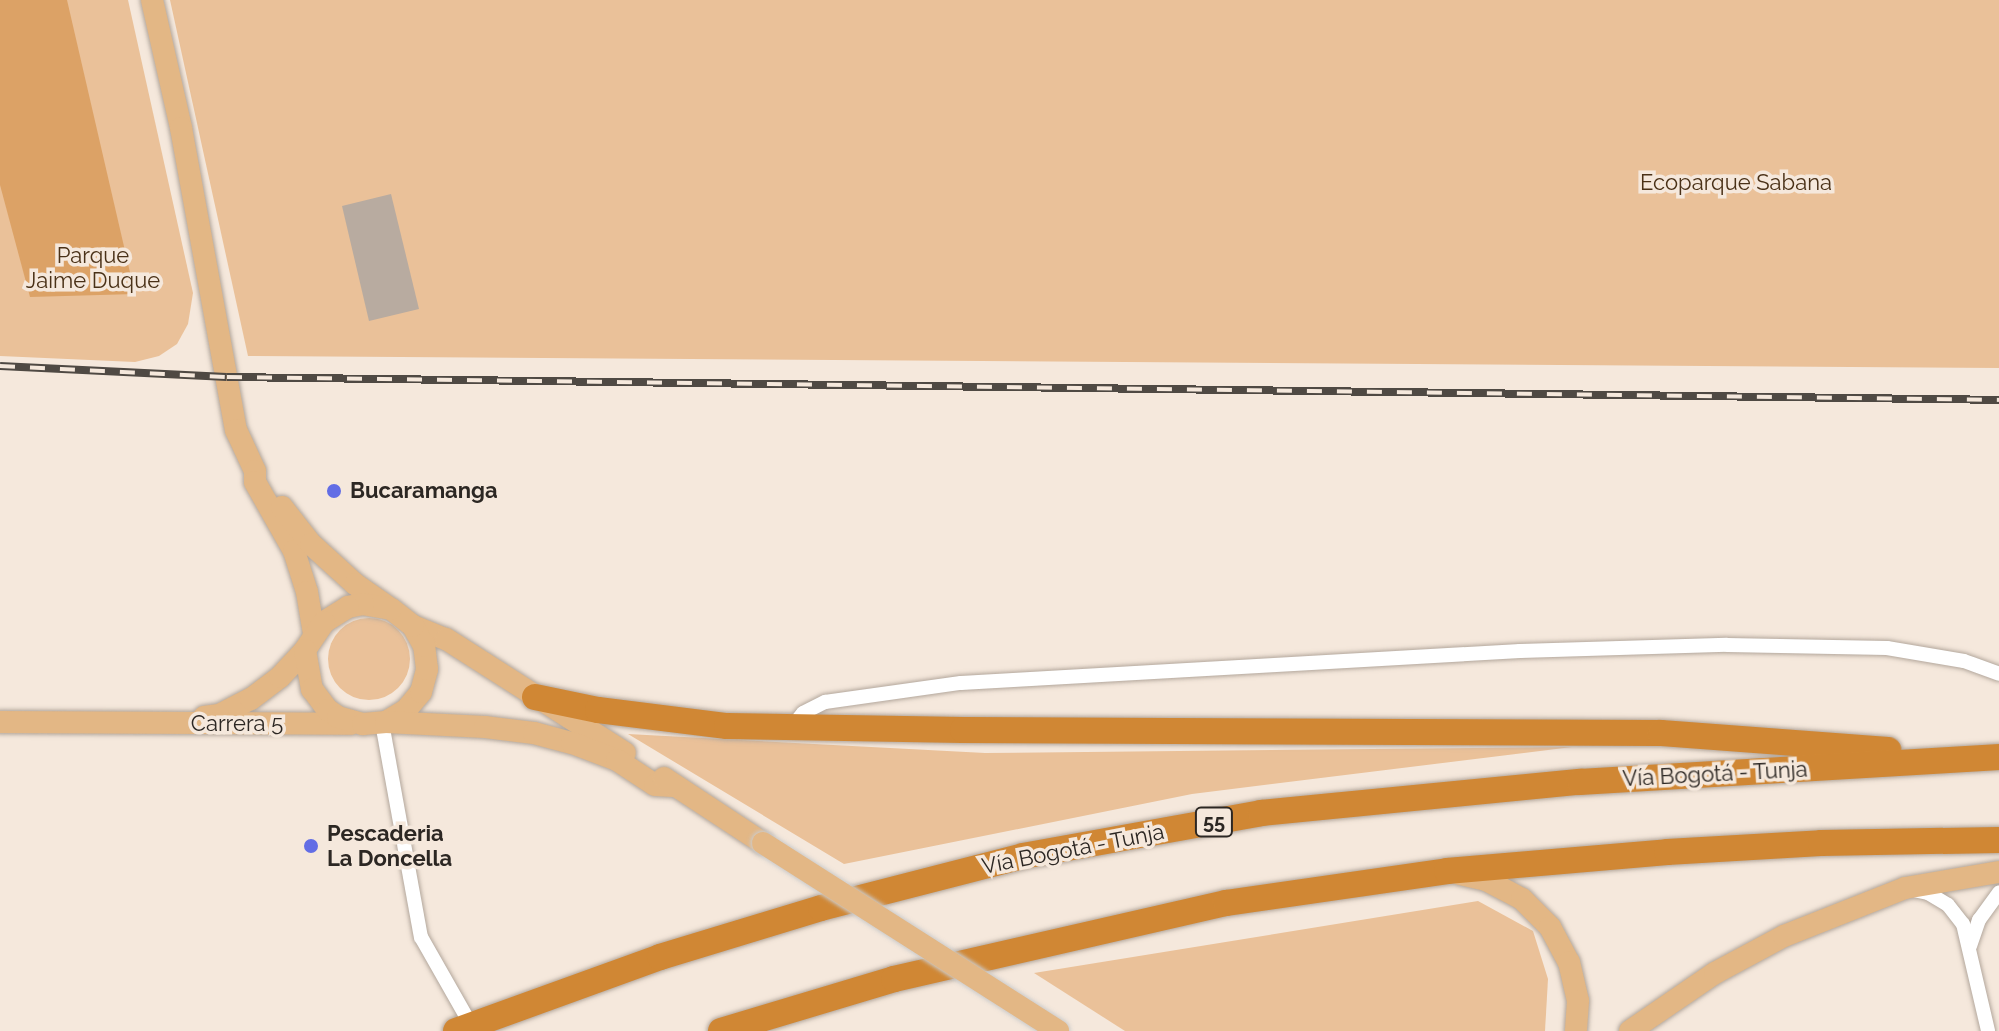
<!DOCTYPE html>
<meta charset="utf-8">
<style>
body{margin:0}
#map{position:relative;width:1999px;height:1031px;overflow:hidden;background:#f5e8dc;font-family:Raleway,sans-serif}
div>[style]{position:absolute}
.green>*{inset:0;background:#eac199}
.round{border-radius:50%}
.water>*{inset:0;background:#dca266}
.building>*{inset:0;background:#b8aba0}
.roads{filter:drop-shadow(0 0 2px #b3a79c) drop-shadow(0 0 2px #b3a79c)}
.street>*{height:14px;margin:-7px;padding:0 7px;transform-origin:7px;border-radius:7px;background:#fff}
.primary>*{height:22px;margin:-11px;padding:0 11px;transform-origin:11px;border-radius:11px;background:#e3b785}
.highway>*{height:26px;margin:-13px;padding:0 13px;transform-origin:13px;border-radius:13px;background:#d08734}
.rail>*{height:8px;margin-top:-4px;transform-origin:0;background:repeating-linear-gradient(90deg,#f5e8dc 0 15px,#4f4943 0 30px);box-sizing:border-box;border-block:2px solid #4f4943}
.bridges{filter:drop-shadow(0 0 2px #cccbca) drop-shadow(0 0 2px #cccbca)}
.primary-bridge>*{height:22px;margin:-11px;padding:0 11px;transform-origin:11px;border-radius:11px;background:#e3b785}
.dots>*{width:22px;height:22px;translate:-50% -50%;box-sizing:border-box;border:4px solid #f5e8dc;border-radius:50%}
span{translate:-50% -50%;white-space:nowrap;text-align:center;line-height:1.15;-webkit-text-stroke:7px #f5e8dc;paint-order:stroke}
.shield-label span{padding:2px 6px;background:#f5e8dc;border:2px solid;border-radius:6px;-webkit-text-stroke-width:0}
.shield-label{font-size:20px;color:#2c2723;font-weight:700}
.park-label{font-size:22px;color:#4a3117}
.poi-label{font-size:22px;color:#2c2723;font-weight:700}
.left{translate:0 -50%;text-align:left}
.street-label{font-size:22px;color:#2c2723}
</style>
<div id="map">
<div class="green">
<i style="clip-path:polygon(0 0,128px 0,193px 293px,188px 324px,177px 344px,159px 356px,135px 362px,0 356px)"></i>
<i style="clip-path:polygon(170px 0,1999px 0,1999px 368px,248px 356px)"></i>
<i class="round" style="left:328px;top:618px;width:82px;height:82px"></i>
<i style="clip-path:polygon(628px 734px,985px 753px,1572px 747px,1192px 794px,844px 864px)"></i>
<i style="clip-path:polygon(1478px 901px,1533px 931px,1548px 979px,1545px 1031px,1125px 1031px,1034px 973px)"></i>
</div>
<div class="water">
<i style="clip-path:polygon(0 0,67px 0,135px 294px,30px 297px,0 185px)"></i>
</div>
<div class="building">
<i style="clip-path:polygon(391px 194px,419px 309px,369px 321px,342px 206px)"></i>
</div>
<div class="roads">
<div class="street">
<i style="left:382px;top:723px;width:218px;rotate:79.7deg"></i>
<i style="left:421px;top:937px;width:101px;rotate:60.4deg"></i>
<i style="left:791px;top:728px;width:19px;rotate:-51deg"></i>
<i style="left:803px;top:713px;width:25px;rotate:-27deg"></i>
<i style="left:825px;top:702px;width:137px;rotate:-8deg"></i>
<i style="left:961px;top:683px;width:560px;rotate:-3.28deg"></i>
<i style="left:1520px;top:651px;width:207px;rotate:-1.7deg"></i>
<i style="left:1727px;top:645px;width:160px;rotate:1.1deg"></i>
<i style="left:1887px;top:648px;width:78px;rotate:9.6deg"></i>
<i style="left:1964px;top:661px;width:37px;rotate:20deg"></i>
<i style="left:1913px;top:890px;width:15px;rotate:11deg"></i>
<i style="left:1928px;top:893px;width:23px;rotate:31deg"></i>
<i style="left:1948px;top:905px;width:24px;rotate:52deg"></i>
<i style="left:1963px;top:924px;width:110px;rotate:76.8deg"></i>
<i style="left:1970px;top:946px;width:28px;rotate:-71deg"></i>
<i style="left:1979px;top:920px;width:34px;rotate:-54deg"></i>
</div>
<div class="primary">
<i style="left:152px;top:0;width:131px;rotate:77.2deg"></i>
<i style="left:181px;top:128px;width:307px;rotate:79.7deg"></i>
<i style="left:236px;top:430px;width:45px;rotate:65.1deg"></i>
<i style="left:255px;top:471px;width:11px;rotate:90deg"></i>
<i style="left:255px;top:482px;width:79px;rotate:60.5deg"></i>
<i style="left:294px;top:551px;width:43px;rotate:72.4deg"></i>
<i style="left:307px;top:592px;width:43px;rotate:80.5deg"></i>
<i style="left:282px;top:507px;width:47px;rotate:51.9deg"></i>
<i style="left:311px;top:544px;width:59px;rotate:42.3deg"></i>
<i style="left:355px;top:584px;width:39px;rotate:35deg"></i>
<i style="left:413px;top:626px;width:35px;rotate:22deg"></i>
<i style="left:446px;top:639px;width:212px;rotate:32.5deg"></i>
<i style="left:204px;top:717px;width:15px;rotate:-8deg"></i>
<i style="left:219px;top:715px;width:36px;rotate:-27deg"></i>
<i style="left:251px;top:699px;width:36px;rotate:-37deg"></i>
<i style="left:280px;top:677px;width:37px;rotate:-47deg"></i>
<i style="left:0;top:722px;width:350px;rotate:0.3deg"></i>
<i style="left:386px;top:722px;width:23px;rotate:-31deg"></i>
<i style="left:406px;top:710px;width:23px;rotate:-50deg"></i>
<i style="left:421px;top:692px;width:24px;rotate:-75deg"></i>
<i style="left:427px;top:669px;width:23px;rotate:-97deg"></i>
<i style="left:424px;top:646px;width:23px;rotate:-119deg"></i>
<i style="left:413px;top:626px;width:28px;rotate:-142deg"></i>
<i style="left:391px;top:609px;width:28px;rotate:-170deg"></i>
<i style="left:363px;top:604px;width:15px;rotate:169deg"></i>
<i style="left:348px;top:607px;width:28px;rotate:148deg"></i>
<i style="left:324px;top:622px;width:34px;rotate:124deg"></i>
<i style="left:305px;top:650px;width:40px;rotate:80deg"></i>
<i style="left:312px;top:689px;width:26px;rotate:53deg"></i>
<i style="left:328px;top:710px;width:12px;rotate:35deg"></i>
<i style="left:338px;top:717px;width:26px;rotate:16deg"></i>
<i style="left:363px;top:724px;width:23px;rotate:-5deg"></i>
<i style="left:386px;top:722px;width:99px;rotate:2.9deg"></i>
<i style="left:485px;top:727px;width:49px;rotate:7deg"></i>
<i style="left:534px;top:733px;width:39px;rotate:15deg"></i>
<i style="left:572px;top:743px;width:48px;rotate:20.7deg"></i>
<i style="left:617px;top:760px;width:45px;rotate:33.3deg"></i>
<i style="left:655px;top:785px;width:18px;rotate:3deg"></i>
<i style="left:664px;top:778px;width:118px;rotate:33.3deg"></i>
<i style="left:1460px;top:874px;width:27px;rotate:13deg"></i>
<i style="left:1486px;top:880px;width:41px;rotate:27.8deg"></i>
<i style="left:1522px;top:899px;width:40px;rotate:45deg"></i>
<i style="left:1550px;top:927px;width:40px;rotate:62deg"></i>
<i style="left:1569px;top:962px;width:40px;rotate:77deg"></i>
<i style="left:1578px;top:1001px;width:30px;rotate:94deg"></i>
<i style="left:1630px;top:1031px;width:103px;rotate:-34.3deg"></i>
<i style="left:1715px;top:973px;width:78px;rotate:-28.2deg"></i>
<i style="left:1784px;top:936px;width:130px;rotate:-21.6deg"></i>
<i style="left:1905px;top:888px;width:95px;rotate:-9.7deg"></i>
</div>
<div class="highway">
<i style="left:535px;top:697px;width:64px;rotate:11.7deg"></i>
<i style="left:598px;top:710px;width:130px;rotate:7.1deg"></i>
<i style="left:727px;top:726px;width:236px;rotate:1deg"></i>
<i style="left:963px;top:730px;width:698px;rotate:0.25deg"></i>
<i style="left:1661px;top:733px;width:228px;rotate:4.3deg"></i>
<i style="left:456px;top:1031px;width:217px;rotate:-19.9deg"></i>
<i style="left:660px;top:957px;width:168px;rotate:-16.9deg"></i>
<i style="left:821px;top:908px;width:209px;rotate:-14.4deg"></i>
<i style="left:1023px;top:856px;width:242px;rotate:-10.2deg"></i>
<i style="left:1261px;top:813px;width:321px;rotate:-5.6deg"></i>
<i style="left:1580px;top:782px;width:420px;rotate:-3.4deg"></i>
<i style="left:721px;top:1031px;width:181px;rotate:-16.7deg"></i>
<i style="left:894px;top:979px;width:341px;rotate:-12.9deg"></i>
<i style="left:1226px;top:903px;width:223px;rotate:-8.2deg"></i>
<i style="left:1447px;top:871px;width:221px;rotate:-4.9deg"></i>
<i style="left:1667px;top:852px;width:154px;rotate:-3.3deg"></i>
<i style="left:1821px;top:843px;width:178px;rotate:-1deg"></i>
</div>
</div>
<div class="rail">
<i style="left:0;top:366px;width:227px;rotate:2.8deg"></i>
<i style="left:227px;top:377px;width:1772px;rotate:0.74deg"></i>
</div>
<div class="bridges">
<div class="primary-bridge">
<i style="left:763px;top:843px;width:350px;rotate:32.5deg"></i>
</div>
</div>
<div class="dots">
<i style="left:334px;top:491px;background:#626de5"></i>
<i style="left:311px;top:846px;background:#626de5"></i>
</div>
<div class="shield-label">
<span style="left:1214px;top:822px">55</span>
</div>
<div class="park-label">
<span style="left:1736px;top:183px">Ecoparque Sabana</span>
<span style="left:93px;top:268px">Parque<br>Jaime Duque</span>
</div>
<div class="poi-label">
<span class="left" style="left:350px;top:491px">Bucaramanga</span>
<span class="left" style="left:327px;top:846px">Pescaderia<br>La Doncella</span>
</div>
<div class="street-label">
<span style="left:237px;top:724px">Carrera 5</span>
<span style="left:1715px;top:774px;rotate:-3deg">Vía Bogotá - Tunja</span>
<span style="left:1073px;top:849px;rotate:-11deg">Vía Bogotá - Tunja</span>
</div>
</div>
